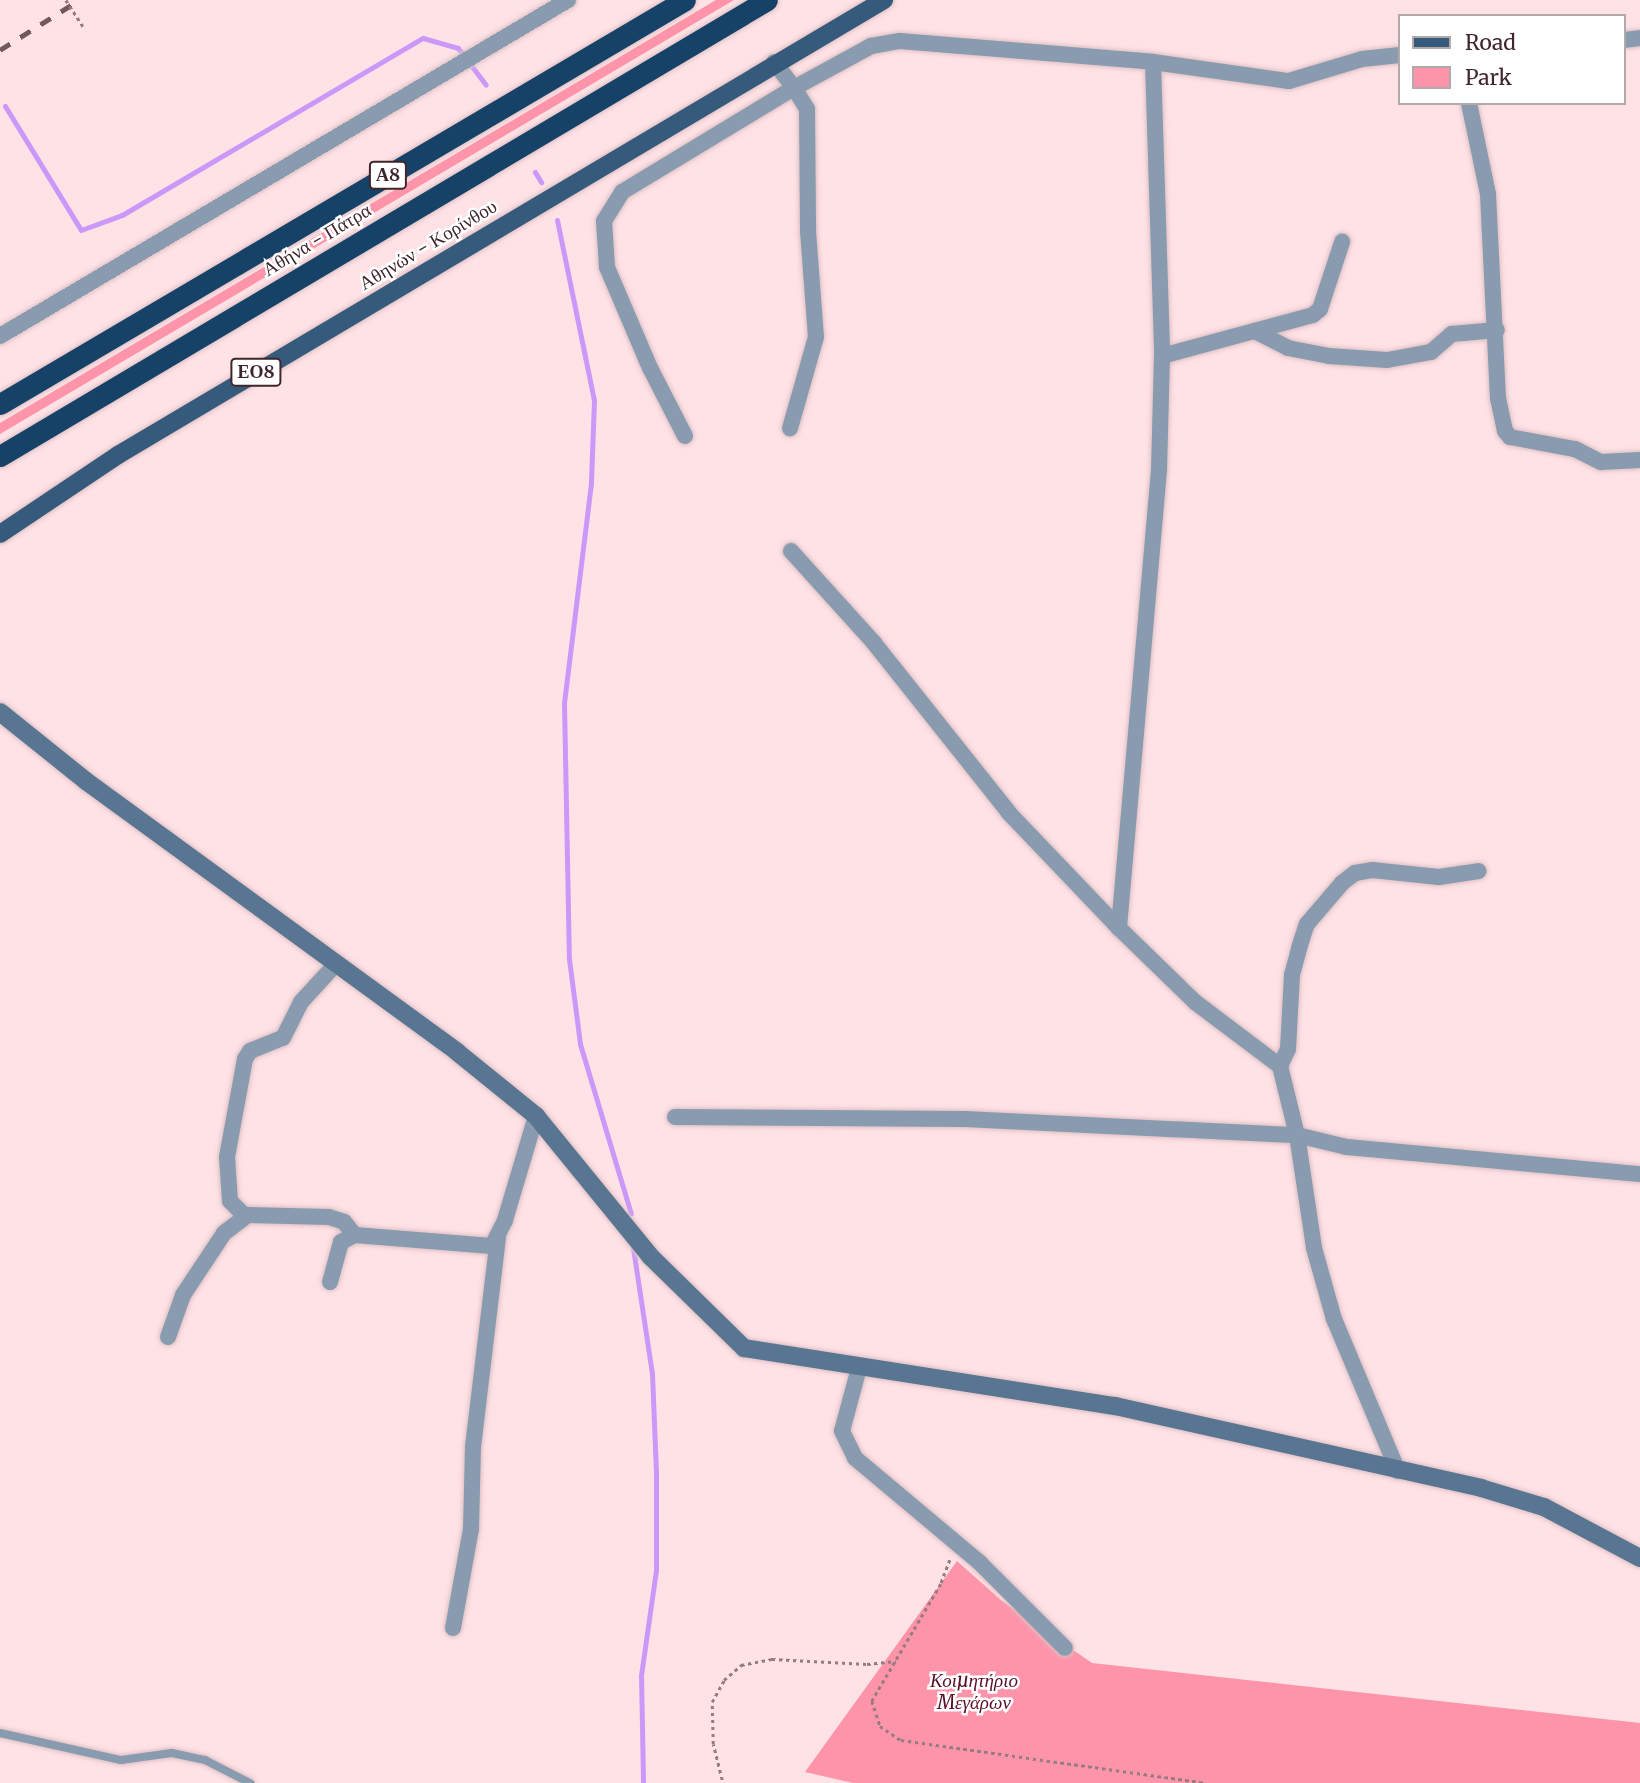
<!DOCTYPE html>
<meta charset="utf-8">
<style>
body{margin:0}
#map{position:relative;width:1640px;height:1783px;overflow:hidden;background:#ffe2e6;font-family:Merriweather,serif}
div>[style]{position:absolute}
.green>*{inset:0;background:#fe94a9}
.stream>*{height:5px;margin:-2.5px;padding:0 2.5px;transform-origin:2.5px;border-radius:2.5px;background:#cb98f9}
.path>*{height:2.5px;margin-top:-1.25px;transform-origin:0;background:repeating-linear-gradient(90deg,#977b80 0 3.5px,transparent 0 7px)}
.roads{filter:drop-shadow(0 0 2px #ddc0c4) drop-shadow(0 0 2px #ddc0c4)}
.lane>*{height:8px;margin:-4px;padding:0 4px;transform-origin:4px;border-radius:4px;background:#889baf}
.street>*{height:16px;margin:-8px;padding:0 8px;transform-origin:8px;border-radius:8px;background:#889baf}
.secondary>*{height:18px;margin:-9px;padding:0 9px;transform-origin:9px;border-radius:9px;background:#587591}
.primary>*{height:18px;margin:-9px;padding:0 9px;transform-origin:9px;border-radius:9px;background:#365a7b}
.highway>*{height:21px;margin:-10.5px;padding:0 10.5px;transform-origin:10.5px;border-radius:10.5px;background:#164268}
.rail>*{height:5px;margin-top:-2.5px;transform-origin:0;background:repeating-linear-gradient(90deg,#73595d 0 12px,transparent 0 24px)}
.path-bridge>*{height:2.5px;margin-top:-1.25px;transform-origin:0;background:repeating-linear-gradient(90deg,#977b80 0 3.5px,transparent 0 7px)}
span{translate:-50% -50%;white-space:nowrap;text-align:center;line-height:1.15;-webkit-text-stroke:5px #fff;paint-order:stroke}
.shield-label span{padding:2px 5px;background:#fff;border:2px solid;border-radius:5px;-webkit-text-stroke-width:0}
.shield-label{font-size:18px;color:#40262b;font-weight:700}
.street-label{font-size:19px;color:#40262b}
.park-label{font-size:19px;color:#591027;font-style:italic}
.legend{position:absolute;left:1398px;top:14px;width:228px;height:91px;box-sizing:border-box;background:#fff;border:2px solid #b3a8aa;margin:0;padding:9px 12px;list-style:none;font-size:21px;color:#40262b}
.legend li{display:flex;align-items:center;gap:14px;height:35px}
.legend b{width:35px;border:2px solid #b3a8aa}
</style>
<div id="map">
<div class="green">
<i style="clip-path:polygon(716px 0,734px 0,0 434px,0 423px)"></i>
<i style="clip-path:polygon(957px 1561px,1001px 1600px,1092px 1663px,1640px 1723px,1640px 1783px,853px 1783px,805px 1772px)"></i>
</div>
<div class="stream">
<i style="left:5px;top:106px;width:145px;rotate:58.5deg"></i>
<i style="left:81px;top:230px;width:44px;rotate:-20.1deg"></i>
<i style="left:122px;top:215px;width:349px;rotate:-30.5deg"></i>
<i style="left:423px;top:38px;width:36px;rotate:16deg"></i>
<i style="left:458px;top:48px;width:46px;rotate:52.9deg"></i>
<i style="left:535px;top:172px;width:12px;rotate:59deg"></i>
<i style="left:557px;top:220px;width:184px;rotate:78.4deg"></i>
<i style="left:594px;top:400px;width:83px;rotate:92.1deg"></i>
<i style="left:591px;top:483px;width:222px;rotate:97deg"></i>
<i style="left:564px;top:703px;width:256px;rotate:88.9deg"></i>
<i style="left:569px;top:959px;width:86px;rotate:82.6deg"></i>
<i style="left:580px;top:1044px;width:177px;rotate:73.3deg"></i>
<i style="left:633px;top:1248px;width:126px;rotate:81.4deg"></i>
<i style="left:652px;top:1373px;width:100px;rotate:87.7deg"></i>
<i style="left:656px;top:1473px;width:97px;rotate:90deg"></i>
<i style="left:656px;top:1570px;width:106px;rotate:98.1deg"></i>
<i style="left:641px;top:1675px;width:108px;rotate:88.9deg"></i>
</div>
<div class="path">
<i style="left:950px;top:1560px;width:26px;rotate:111deg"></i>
<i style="left:941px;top:1584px;width:136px;rotate:120.5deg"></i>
<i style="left:872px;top:1701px;width:26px;rotate:72deg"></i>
<i style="left:880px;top:1726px;width:25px;rotate:34deg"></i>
<i style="left:901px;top:1740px;width:308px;rotate:8deg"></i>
<i style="left:722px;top:1780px;width:37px;rotate:-104deg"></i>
<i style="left:713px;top:1744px;width:42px;rotate:-91.4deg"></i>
<i style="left:712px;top:1702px;width:25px;rotate:-61deg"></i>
<i style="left:724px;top:1680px;width:23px;rotate:-41deg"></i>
<i style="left:741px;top:1665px;width:32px;rotate:-11deg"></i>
<i style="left:772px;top:1659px;width:95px;rotate:3deg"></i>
<i style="left:867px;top:1664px;width:29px;rotate:-6deg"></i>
</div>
<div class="roads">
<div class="lane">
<i style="left:0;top:1733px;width:124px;rotate:12.6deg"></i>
<i style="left:121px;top:1760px;width:51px;rotate:-7.8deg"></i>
<i style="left:172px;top:1753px;width:34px;rotate:12deg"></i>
<i style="left:205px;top:1760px;width:51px;rotate:27.1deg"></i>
</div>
<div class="street">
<i style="left:1624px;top:40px;width:16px;rotate:-7deg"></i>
<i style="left:774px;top:62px;width:33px;rotate:52deg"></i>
<i style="left:794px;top:88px;width:88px;rotate:-28.6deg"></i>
<i style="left:871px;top:46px;width:29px;rotate:-10deg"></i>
<i style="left:900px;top:41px;width:254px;rotate:4.7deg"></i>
<i style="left:1153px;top:62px;width:137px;rotate:8deg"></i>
<i style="left:1289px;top:81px;width:76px;rotate:-16.8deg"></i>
<i style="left:1362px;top:59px;width:38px;rotate:-6deg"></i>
<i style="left:1153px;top:62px;width:294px;rotate:88.2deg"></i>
<i style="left:1162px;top:356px;width:114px;rotate:91.5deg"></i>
<i style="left:1159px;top:470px;width:460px;rotate:95deg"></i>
<i style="left:1119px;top:928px;width:106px;rotate:44.2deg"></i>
<i style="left:1195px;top:1002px;width:106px;rotate:37deg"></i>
<i style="left:1280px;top:1066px;width:71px;rotate:76.2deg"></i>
<i style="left:1297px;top:1135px;width:114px;rotate:81.4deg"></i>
<i style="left:1314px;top:1248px;width:74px;rotate:74.3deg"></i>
<i style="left:1334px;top:1319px;width:165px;rotate:67.2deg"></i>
<i style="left:1469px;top:103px;width:93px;rotate:78.2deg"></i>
<i style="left:1488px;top:194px;width:204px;rotate:87.2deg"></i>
<i style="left:1498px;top:398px;width:34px;rotate:78deg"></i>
<i style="left:1505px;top:431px;width:8px;rotate:50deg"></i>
<i style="left:1510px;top:437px;width:66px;rotate:10.5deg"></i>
<i style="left:1575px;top:449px;width:29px;rotate:27deg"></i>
<i style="left:1601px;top:462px;width:39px;rotate:-3deg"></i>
<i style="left:1255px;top:331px;width:37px;rotate:27deg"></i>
<i style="left:1288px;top:348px;width:42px;rotate:11deg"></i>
<i style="left:1329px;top:356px;width:58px;rotate:3.9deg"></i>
<i style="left:1387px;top:360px;width:45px;rotate:-10.3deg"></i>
<i style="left:1431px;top:352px;width:28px;rotate:-41deg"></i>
<i style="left:1452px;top:334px;width:45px;rotate:-5.1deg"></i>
<i style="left:0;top:336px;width:660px;rotate:-30.61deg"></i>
<i style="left:1162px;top:356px;width:156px;rotate:-15.2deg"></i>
<i style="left:1313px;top:315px;width:9px;rotate:-41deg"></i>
<i style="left:1320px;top:309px;width:71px;rotate:-71.8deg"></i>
<i style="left:685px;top:436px;width:76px;rotate:-117.2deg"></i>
<i style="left:650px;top:368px;width:110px;rotate:-113.1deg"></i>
<i style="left:607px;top:267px;width:46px;rotate:-93.7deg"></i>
<i style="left:604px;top:221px;width:34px;rotate:-58deg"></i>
<i style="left:622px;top:192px;width:201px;rotate:-31.2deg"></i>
<i style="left:794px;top:88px;width:25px;rotate:58deg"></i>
<i style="left:807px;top:109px;width:122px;rotate:89.5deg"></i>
<i style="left:808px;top:231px;width:106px;rotate:85.7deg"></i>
<i style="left:816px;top:337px;width:95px;rotate:105.9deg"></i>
<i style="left:791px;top:551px;width:124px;rotate:47.9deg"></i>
<i style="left:874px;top:643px;width:217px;rotate:51.5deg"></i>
<i style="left:1009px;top:813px;width:159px;rotate:46.3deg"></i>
<i style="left:1280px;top:1066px;width:19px;rotate:-65deg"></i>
<i style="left:1288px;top:1049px;width:74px;rotate:-86.9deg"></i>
<i style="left:1292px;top:975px;width:28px;rotate:-75deg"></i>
<i style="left:1299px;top:948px;width:25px;rotate:-72deg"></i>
<i style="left:1307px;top:924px;width:54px;rotate:-49.5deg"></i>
<i style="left:1342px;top:883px;width:16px;rotate:-38deg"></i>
<i style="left:1355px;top:873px;width:17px;rotate:-10deg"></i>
<i style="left:1372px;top:870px;width:67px;rotate:6deg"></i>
<i style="left:1439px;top:877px;width:40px;rotate:-8.5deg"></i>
<i style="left:675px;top:1117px;width:290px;rotate:0.4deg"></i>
<i style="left:965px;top:1119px;width:332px;rotate:2.8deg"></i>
<i style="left:1297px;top:1135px;width:51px;rotate:13.5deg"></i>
<i style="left:1347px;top:1147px;width:294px;rotate:5.3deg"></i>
<i style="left:245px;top:1216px;width:21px;rotate:-135deg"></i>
<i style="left:230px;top:1201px;width:44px;rotate:-93.9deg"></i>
<i style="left:227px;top:1157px;width:100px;rotate:-79.6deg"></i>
<i style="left:245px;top:1059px;width:9px;rotate:-58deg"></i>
<i style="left:250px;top:1051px;width:35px;rotate:-22deg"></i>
<i style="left:283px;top:1038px;width:40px;rotate:-63.4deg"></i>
<i style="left:301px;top:1002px;width:50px;rotate:-47.4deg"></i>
<i style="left:330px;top:1282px;width:41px;rotate:-74.6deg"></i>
<i style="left:341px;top:1242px;width:16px;rotate:-27deg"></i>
<i style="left:355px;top:1235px;width:137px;rotate:4.6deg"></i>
<i style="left:492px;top:1246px;width:29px;rotate:-63deg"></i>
<i style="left:505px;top:1220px;width:109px;rotate:-73.4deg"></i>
<i style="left:168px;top:1337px;width:45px;rotate:-70.3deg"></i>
<i style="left:183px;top:1295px;width:74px;rotate:-56.5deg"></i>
<i style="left:224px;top:1233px;width:30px;rotate:-37deg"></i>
<i style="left:248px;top:1215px;width:81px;rotate:1.4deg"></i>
<i style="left:329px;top:1217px;width:16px;rotate:18deg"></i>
<i style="left:344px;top:1222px;width:17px;rotate:50deg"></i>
<i style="left:859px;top:1368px;width:65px;rotate:105.1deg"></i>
<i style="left:842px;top:1431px;width:30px;rotate:64deg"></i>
<i style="left:855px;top:1458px;width:163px;rotate:40deg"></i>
<i style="left:980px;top:1563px;width:120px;rotate:45deg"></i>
<i style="left:453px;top:1628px;width:101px;rotate:-79.7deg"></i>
<i style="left:471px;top:1529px;width:82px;rotate:-88.6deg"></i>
<i style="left:473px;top:1447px;width:211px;rotate:-83.2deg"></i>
</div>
<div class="secondary">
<i style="left:0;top:712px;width:110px;rotate:38.7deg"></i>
<i style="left:86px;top:781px;width:459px;rotate:36.1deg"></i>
<i style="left:457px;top:1052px;width:102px;rotate:39deg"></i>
<i style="left:536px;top:1116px;width:181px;rotate:50.8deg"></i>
<i style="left:650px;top:1256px;width:132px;rotate:44.4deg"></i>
<i style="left:744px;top:1348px;width:376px;rotate:8.9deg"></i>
<i style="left:1115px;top:1406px;width:375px;rotate:12.6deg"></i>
<i style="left:1481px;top:1488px;width:66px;rotate:16.8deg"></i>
<i style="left:1544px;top:1507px;width:109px;rotate:28deg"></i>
</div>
<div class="primary">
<i style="left:0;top:534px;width:142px;rotate:-33.8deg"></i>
<i style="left:118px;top:455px;width:891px;rotate:-30.71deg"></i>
</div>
<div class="highway">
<i style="left:0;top:404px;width:795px;rotate:-30.53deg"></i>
<i style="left:0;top:456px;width:892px;rotate:-30.73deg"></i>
</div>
</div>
<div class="rail">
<i style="left:0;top:50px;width:93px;rotate:-32.3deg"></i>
</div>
<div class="path-bridge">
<i style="left:66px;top:0;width:33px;rotate:57deg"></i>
</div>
<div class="shield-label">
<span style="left:388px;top:175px">Α8</span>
<span style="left:256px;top:372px">ΕΟ8</span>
</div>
<div class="street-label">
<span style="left:317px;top:240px;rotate:-31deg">Αθήνα - Πάτρα</span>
<span style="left:428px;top:245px;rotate:-31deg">Αθηνών - Κορίνθου</span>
</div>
<div class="park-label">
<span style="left:974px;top:1692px">Κοιμητήριο<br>Μεγάρων</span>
</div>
<ul class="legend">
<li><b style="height:9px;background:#365a7b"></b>Road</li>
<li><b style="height:19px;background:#fe94a9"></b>Park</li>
</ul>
</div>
